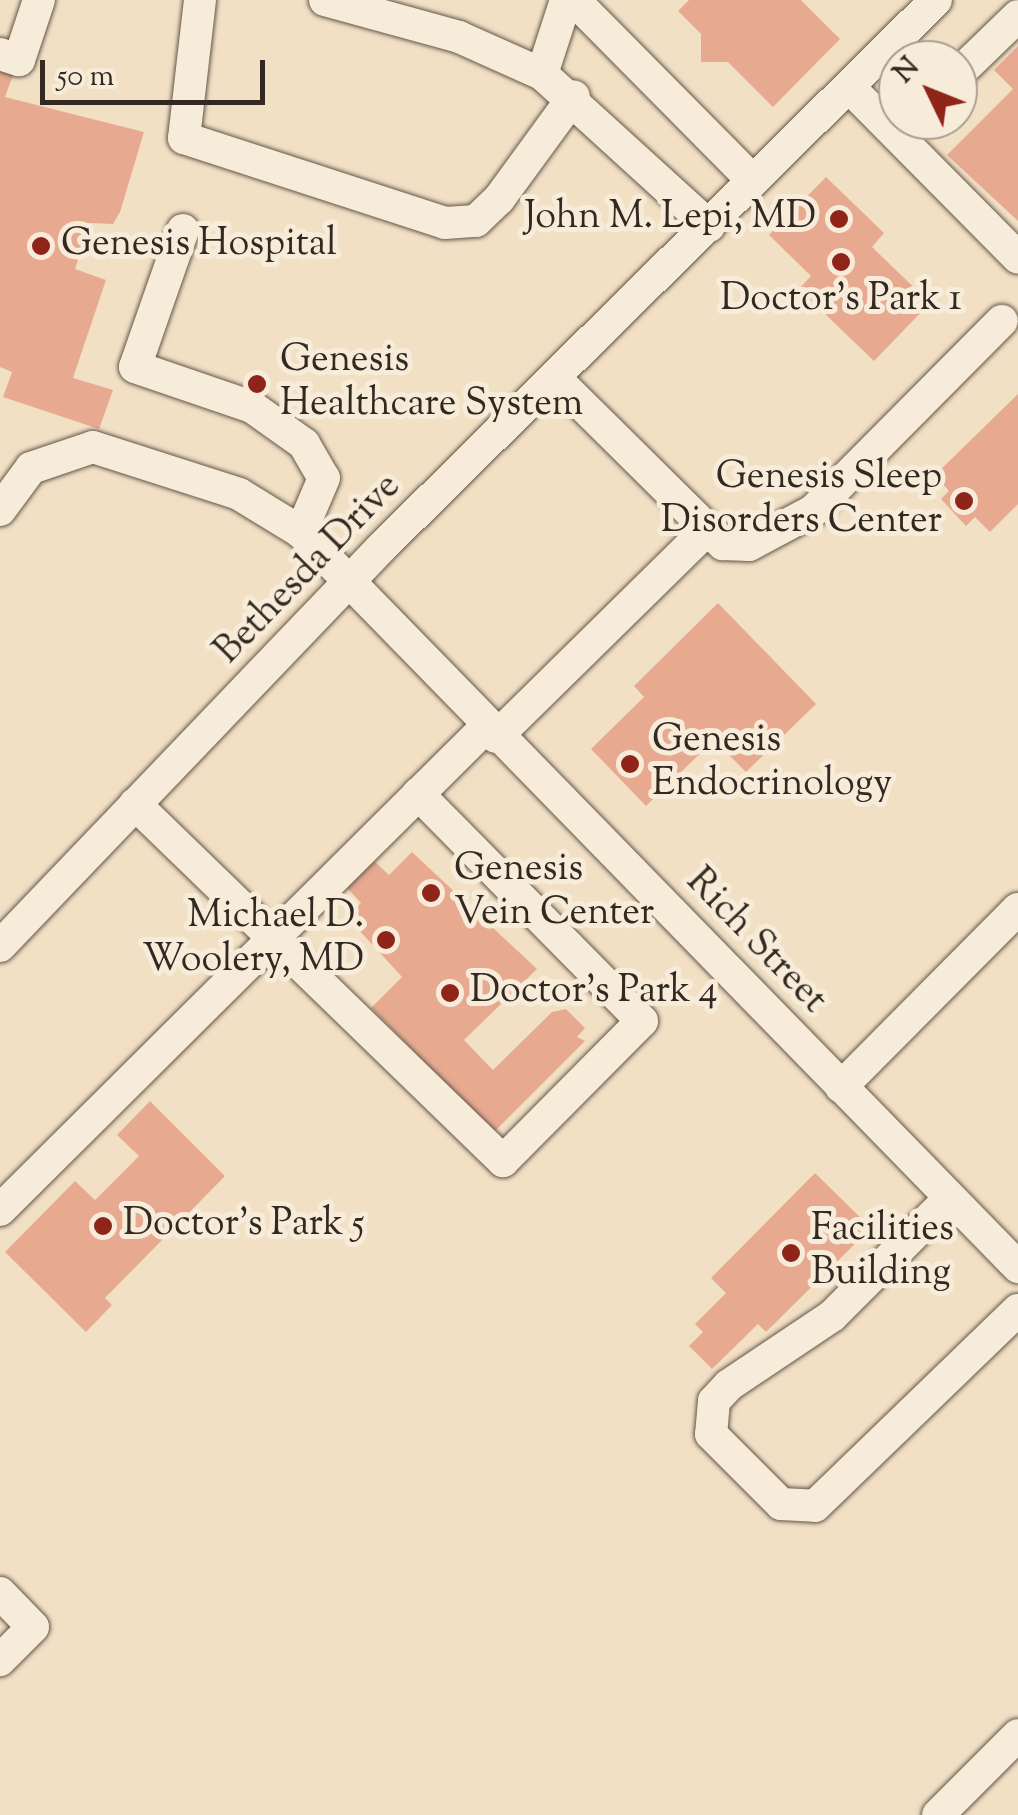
<!DOCTYPE html>
<style>
body{margin:0}
#map{position:relative;width:1018px;height:1815px;overflow:hidden;background:#f2e0c5;font-family:"Sorts Mill Goudy",serif}
div>[style]{position:absolute}
.building>*{inset:0;background:#e7aa91}
.roads{filter:drop-shadow(0 0 2px #64574a) drop-shadow(0 0 2px #64574a)}
.minor>*{height:32px;margin:-16px;padding:0 16px;transform-origin:16px;border-radius:16px;background:#f7ebd9}
.dots>*{width:28px;height:28px;translate:-50% -50%;box-sizing:border-box;border:5px solid #f7ebd9;border-radius:50%}
span{translate:-50% -50%;white-space:nowrap;text-align:center;line-height:1.15;-webkit-text-stroke:10px #f7ebd9;paint-order:stroke}
.poi-label{font-size:38px;color:#342921}
.right{translate:-100% -50%;text-align:right}
.left{translate:0 -50%;text-align:left}
.street-label{font-size:38px;color:#342921}
.north{position:absolute;left:878px;top:40px;width:100px;height:100px;box-sizing:border-box;background:#f7ebd9;border:2px solid #a99d8f;border-radius:50%;rotate:313deg;font-size:28px;font-weight:700;line-height:40px;text-align:center;color:#342921}
.north::after{content:'';display:block;margin:auto;width:35px;height:45px;background:#8f2418;clip-path:polygon(50% 0,100% 100%,50% 72%,0 100%)}
.scale{position:absolute;left:40px;top:60px;width:225px;height:45px;box-sizing:border-box;border:5px solid #342921;border-top:0;padding-left:12px;font-size:30px;line-height:35px;white-space:nowrap;color:#342921;-webkit-text-stroke:8px #f7ebd9;paint-order:stroke}
</style>
<div id="map">
<div class="building">
<i style="clip-path:polygon(689px 0,801px 0,840px 39px,773px 107px,728px 62px,701px 62px,701px 34px,678px 11px)"></i>
<i style="clip-path:polygon(1018px 46px,1018px 221px,947px 155px,1013px 89px,994px 70px)"></i>
<i style="clip-path:polygon(0 65px,15px 70px,5px 97px,144px 132px,120px 212px,113px 224px,90px 223px,75px 269px,106px 280px,73px 378px,113px 390px,99px 429px,3px 397px,12px 372px,0 367px)"></i>
<i style="clip-path:polygon(826px 177px,884px 233px,872px 247px,930px 303px,874px 361px,799px 289px,811px 276px,769px 235px)"></i>
<i style="clip-path:polygon(1018px 394px,1018px 504px,990px 532px,975px 517px,966px 526px,941px 499px,949px 491px,935px 475px)"></i>
<i style="clip-path:polygon(718px 603px,816px 704px,746px 772px,714px 740px,646px 806px,591px 749px,644px 697px,634px 686px)"></i>
<i style="clip-path:polygon(412px 852px,537px 969px,464px 1040px,493px 1070px,552px 1012px,566px 1009px,585px 1028px,577px 1037px,585px 1041px,494px 1132px,371px 1008px,402px 977px,347px 917px,361px 903px,347px 888px,374px 861px,389px 875px)"></i>
<i style="clip-path:polygon(150px 1101px,225px 1176px,105px 1298px,112px 1305px,86px 1332px,5px 1252px,75px 1181px,95px 1200px,139px 1156px,117px 1135px)"></i>
<i style="clip-path:polygon(815px 1173px,871px 1228px,766px 1332px,758px 1324px,712px 1369px,689px 1346px,703px 1332px,695px 1324px,726px 1293px,711px 1278px)"></i>
</div>
<div class="roads">
<div class="minor">
<i style="left:200px;top:0;width:139px;rotate:96.6deg"></i>
<i style="left:184px;top:138px;width:274px;rotate:18deg"></i>
<i style="left:445px;top:223px;width:31px;rotate:-4deg"></i>
<i style="left:476px;top:221px;width:32px;rotate:-44deg"></i>
<i style="left:499px;top:199px;width:127px;rotate:-53.9deg"></i>
<i style="left:325px;top:0;width:139px;rotate:15.4deg"></i>
<i style="left:459px;top:37px;width:91px;rotate:24deg"></i>
<i style="left:542px;top:74px;width:226px;rotate:42.3deg"></i>
<i style="left:574px;top:0;width:253px;rotate:45.3deg"></i>
<i style="left:0;top:54px;width:20px;rotate:18deg"></i>
<i style="left:19px;top:60px;width:63px;rotate:-71.6deg"></i>
<i style="left:542px;top:74px;width:78px;rotate:-72deg"></i>
<i style="left:958px;top:74px;width:83px;rotate:-44deg"></i>
<i style="left:849px;top:87px;width:240px;rotate:45.3deg"></i>
<i style="left:183px;top:230px;width:145px;rotate:109.3deg"></i>
<i style="left:135px;top:367px;width:124px;rotate:18.9deg"></i>
<i style="left:252px;top:407px;width:64px;rotate:35.4deg"></i>
<i style="left:304px;top:444px;width:39px;rotate:60deg"></i>
<i style="left:324px;top:478px;width:59px;rotate:113.1deg"></i>
<i style="left:556px;top:379px;width:235px;rotate:44.7deg"></i>
<i style="left:723px;top:544px;width:26px;rotate:2deg"></i>
<i style="left:749px;top:545px;width:72px;rotate:-28deg"></i>
<i style="left:813px;top:511px;width:268px;rotate:-45.2deg"></i>
<i style="left:0;top:510px;width:52px;rotate:-53.6deg"></i>
<i style="left:31px;top:468px;width:65px;rotate:-18.7deg"></i>
<i style="left:93px;top:447px;width:153px;rotate:17.8deg"></i>
<i style="left:239px;top:494px;width:73px;rotate:31.5deg"></i>
<i style="left:301px;top:532px;width:1027px;rotate:45.71deg"></i>
<i style="left:496px;top:737px;width:296px;rotate:-44.5deg"></i>
<i style="left:135px;top:804px;width:513px;rotate:44.13deg"></i>
<i style="left:503px;top:1161px;width:197px;rotate:-45.2deg"></i>
<i style="left:642px;top:1021px;width:319px;rotate:-134.6deg"></i>
<i style="left:0;top:946px;width:551px;rotate:-46.25deg"></i>
<i style="left:381px;top:548px;width:780px;rotate:-44.64deg"></i>
<i style="left:841px;top:1087px;width:251px;rotate:-45.2deg"></i>
<i style="left:949px;top:1199px;width:165px;rotate:135deg"></i>
<i style="left:832px;top:1316px;width:124px;rotate:146.2deg"></i>
<i style="left:729px;top:1385px;width:22px;rotate:133deg"></i>
<i style="left:714px;top:1401px;width:33px;rotate:95deg"></i>
<i style="left:711px;top:1434px;width:99px;rotate:45deg"></i>
<i style="left:781px;top:1504px;width:34px;rotate:3deg"></i>
<i style="left:815px;top:1506px;width:282px;rotate:-44deg"></i>
<i style="left:0;top:1210px;width:687px;rotate:-44.82deg"></i>
<i style="left:0;top:1593px;width:47px;rotate:45.9deg"></i>
<i style="left:33px;top:1627px;width:47px;rotate:135deg"></i>
<i style="left:938px;top:1815px;width:113px;rotate:-45deg"></i>
</div>
</div>
<div class="dots">
<i style="left:839px;top:219px;background:#8f2418"></i>
<i style="left:41px;top:246px;background:#8f2418"></i>
<i style="left:841px;top:262px;background:#8f2418"></i>
<i style="left:257px;top:384px;background:#8f2418"></i>
<i style="left:964px;top:501px;background:#8f2418"></i>
<i style="left:630px;top:764px;background:#8f2418"></i>
<i style="left:431px;top:893px;background:#8f2418"></i>
<i style="left:386px;top:940px;background:#8f2418"></i>
<i style="left:450px;top:993px;background:#8f2418"></i>
<i style="left:103px;top:1226px;background:#8f2418"></i>
<i style="left:791px;top:1253px;background:#8f2418"></i>
</div>
<div class="poi-label">
<span class="right" style="left:816px;top:219px">John M. Lepi, MD</span>
<span class="left" style="left:61px;top:246px">Genesis Hospital</span>
<span style="left:841px;top:301px">Doctor's Park 1</span>
<span class="left" style="left:280px;top:384px">Genesis<br>Healthcare System</span>
<span class="right" style="left:942px;top:501px">Genesis Sleep<br>Disorders Center</span>
<span class="left" style="left:652px;top:764px">Genesis<br>Endocrinology</span>
<span class="left" style="left:454px;top:893px">Genesis<br>Vein Center</span>
<span class="right" style="left:364px;top:940px">Michael D.<br>Woolery, MD</span>
<span class="left" style="left:470px;top:993px">Doctor's Park 4</span>
<span class="left" style="left:123px;top:1226px">Doctor's Park 5</span>
<span class="left" style="left:811px;top:1253px">Facilities<br>Building</span>
</div>
<div class="street-label">
<span style="left:309px;top:570px;rotate:-46deg">Bethesda Drive</span>
<span style="left:755px;top:942px;rotate:46deg">Rich Street</span>
</div>
<div class="north">N</div>
<div class="scale">50 m</div>
</div>
